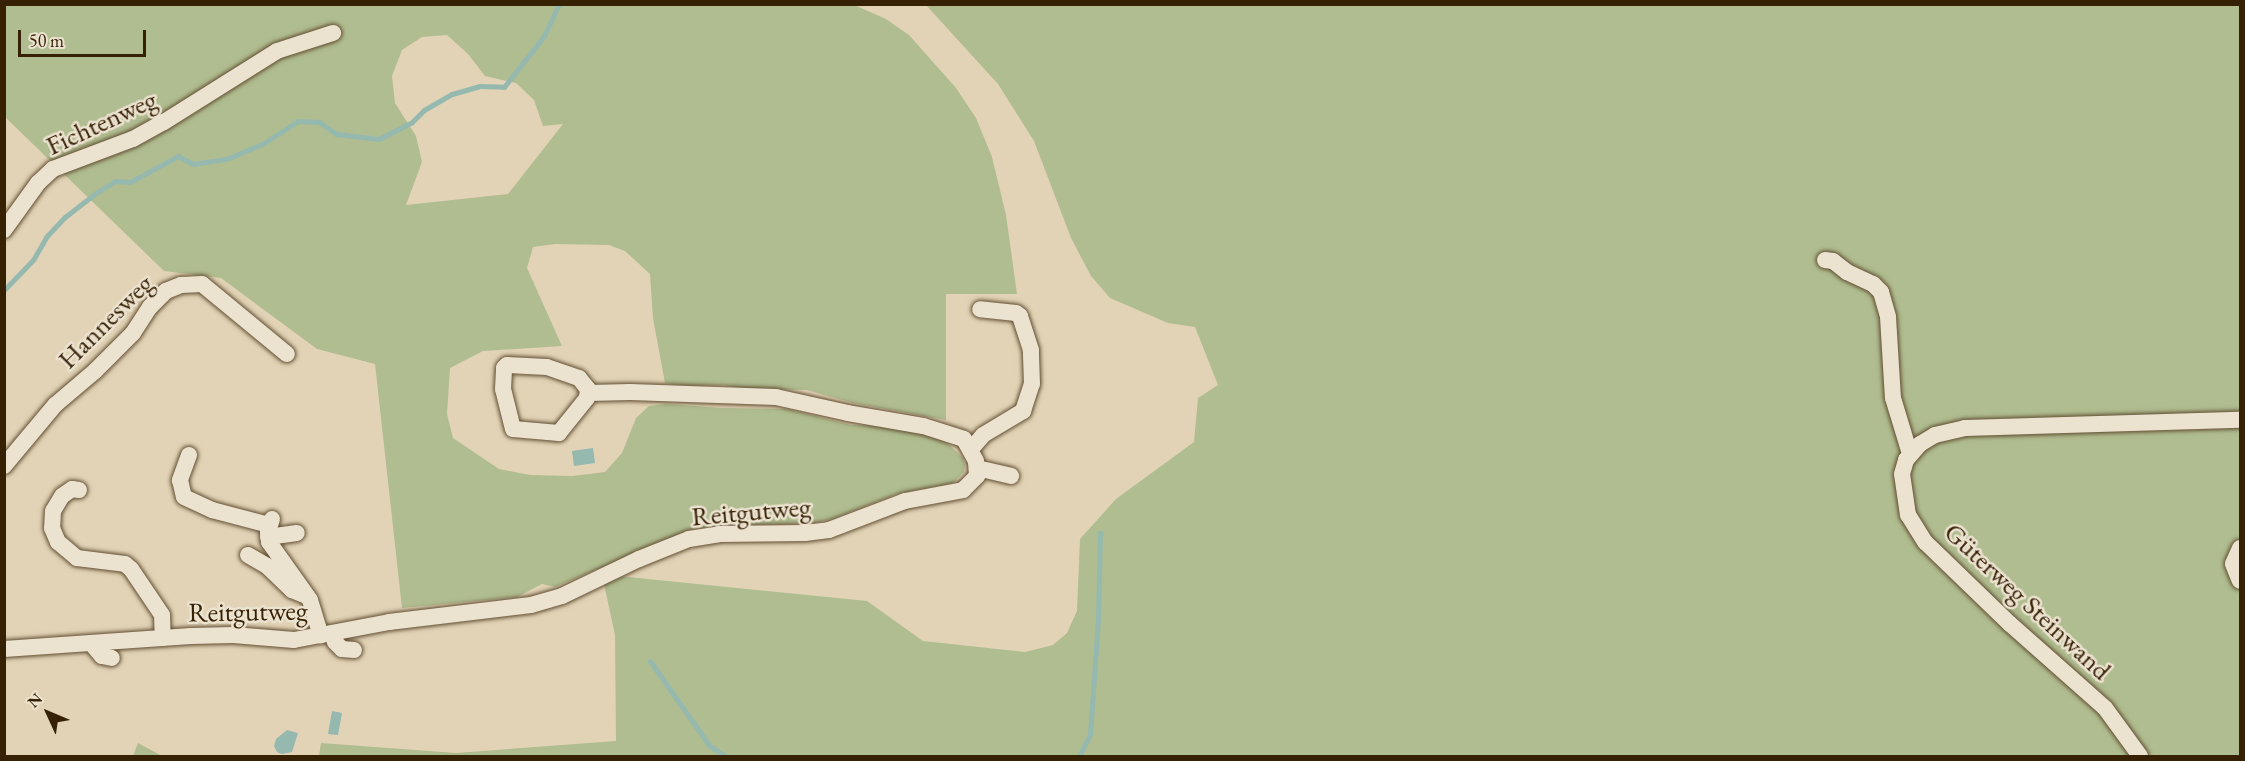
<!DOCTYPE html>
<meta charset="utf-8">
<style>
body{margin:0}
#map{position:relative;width:2245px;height:761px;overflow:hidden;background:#e2d3b6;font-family:"EB Garamond",serif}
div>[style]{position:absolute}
.green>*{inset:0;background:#b0bd90}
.water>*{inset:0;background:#95b8af}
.stream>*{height:5px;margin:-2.5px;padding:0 2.5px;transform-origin:2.5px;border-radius:2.5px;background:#95b8af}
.roads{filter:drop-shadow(0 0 2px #614e31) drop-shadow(0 0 2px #614e31)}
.minor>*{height:16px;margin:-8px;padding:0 8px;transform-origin:8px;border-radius:8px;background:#ece2d0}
span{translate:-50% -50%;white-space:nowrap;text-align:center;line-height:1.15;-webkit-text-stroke:5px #ece2d0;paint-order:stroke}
.street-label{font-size:27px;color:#362105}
.frame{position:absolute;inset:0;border:6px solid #362105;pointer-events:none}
.north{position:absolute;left:18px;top:683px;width:60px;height:60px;-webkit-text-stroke:4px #ece2d0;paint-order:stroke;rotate:314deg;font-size:16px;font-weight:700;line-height:24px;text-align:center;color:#362105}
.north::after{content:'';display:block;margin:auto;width:21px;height:27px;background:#362105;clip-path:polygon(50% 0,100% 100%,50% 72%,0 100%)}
.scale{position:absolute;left:18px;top:30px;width:128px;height:27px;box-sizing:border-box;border:3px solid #362105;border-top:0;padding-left:8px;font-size:18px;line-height:21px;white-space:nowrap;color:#362105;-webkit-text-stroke:4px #ece2d0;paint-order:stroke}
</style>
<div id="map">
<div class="green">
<i style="clip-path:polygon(evenodd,852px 4px,886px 19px,909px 35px,956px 88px,976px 118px,992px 157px,1006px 215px,1017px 294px,946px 294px,946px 420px,853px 403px,807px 390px,741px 388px,724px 385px,685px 386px,665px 383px,653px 318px,650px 274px,625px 251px,609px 245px,555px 244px,533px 247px,527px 268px,562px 346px,483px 351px,450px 368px,447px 414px,453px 438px,499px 469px,530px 475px,573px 476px,605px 472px,622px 453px,636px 418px,649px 406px,666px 404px,722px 408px,787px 409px,851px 425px,887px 426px,937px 437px,947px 443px,962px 457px,965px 464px,964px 472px,953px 483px,896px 494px,832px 519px,814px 523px,716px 526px,690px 530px,555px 587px,542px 584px,517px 597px,402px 608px,375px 364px,317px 349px,221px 278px,164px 271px,5px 117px,4px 5px,852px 4px,447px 35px,468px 54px,485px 76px,516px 83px,534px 100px,543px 126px,563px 124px,508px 194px,406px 205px,422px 162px,416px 136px,395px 103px,392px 76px,402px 50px,422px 37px,447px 35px)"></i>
<i style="clip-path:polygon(926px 5px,2240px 5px,2240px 756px,319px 756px,321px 743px,456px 753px,616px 741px,615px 635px,604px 584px,618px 576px,867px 601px,923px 641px,1025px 652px,1053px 645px,1067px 633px,1077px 611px,1080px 539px,1116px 499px,1194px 442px,1198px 398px,1218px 385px,1195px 327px,1168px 323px,1110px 298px,1091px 276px,1071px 238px,1034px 141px,998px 84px)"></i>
<i style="clip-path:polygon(138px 743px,162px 756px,133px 756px)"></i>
</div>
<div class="water">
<i style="clip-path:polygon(593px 448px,595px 463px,574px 466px,572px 451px)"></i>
<i style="clip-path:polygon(332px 711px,342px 713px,338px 735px,328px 734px)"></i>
<i style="clip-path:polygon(287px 730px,298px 733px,292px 752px,282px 754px,277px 752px,274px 746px,276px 739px)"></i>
</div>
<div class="stream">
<i style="left:4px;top:290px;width:42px;rotate:-46deg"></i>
<i style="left:33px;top:260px;width:28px;rotate:-60deg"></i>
<i style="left:47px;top:236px;width:26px;rotate:-47deg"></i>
<i style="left:65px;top:217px;width:39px;rotate:-38deg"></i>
<i style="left:96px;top:193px;width:22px;rotate:-32deg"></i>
<i style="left:115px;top:181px;width:15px;rotate:4deg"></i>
<i style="left:130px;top:182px;width:55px;rotate:-28.4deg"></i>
<i style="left:178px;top:156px;width:17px;rotate:28deg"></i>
<i style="left:193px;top:164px;width:36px;rotate:-9deg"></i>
<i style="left:229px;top:158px;width:38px;rotate:-23deg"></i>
<i style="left:264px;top:143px;width:40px;rotate:-32.9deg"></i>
<i style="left:298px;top:121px;width:21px;rotate:3deg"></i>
<i style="left:319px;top:122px;width:21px;rotate:35deg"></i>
<i style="left:336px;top:134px;width:43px;rotate:6.6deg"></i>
<i style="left:379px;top:139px;width:37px;rotate:-27deg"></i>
<i style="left:412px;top:122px;width:17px;rotate:-45deg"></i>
<i style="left:424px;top:110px;width:32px;rotate:-30deg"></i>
<i style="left:452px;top:94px;width:29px;rotate:-16deg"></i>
<i style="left:480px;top:86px;width:24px;rotate:2deg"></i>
<i style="left:504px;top:87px;width:65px;rotate:-51.9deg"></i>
<i style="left:544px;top:36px;width:35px;rotate:-65deg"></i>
<i style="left:650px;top:661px;width:103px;rotate:54.9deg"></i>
<i style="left:709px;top:745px;width:19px;rotate:35deg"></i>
<i style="left:1079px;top:756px;width:25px;rotate:-63deg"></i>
<i style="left:1090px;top:734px;width:113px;rotate:-86deg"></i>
<i style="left:1098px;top:621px;width:88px;rotate:-88.7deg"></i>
</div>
<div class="roads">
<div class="minor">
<i style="left:4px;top:230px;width:58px;rotate:-54.1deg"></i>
<i style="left:38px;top:183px;width:21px;rotate:-43deg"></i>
<i style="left:53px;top:169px;width:85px;rotate:-20.6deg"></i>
<i style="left:133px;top:139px;width:35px;rotate:-29deg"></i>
<i style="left:164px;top:122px;width:133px;rotate:-32.1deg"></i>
<i style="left:277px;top:51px;width:59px;rotate:-17.8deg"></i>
<i style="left:1825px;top:260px;width:8px;rotate:7deg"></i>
<i style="left:1833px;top:261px;width:18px;rotate:38deg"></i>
<i style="left:1847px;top:272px;width:29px;rotate:25deg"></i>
<i style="left:1873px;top:284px;width:11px;rotate:45deg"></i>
<i style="left:1881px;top:292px;width:26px;rotate:74deg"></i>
<i style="left:1888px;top:317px;width:81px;rotate:86.5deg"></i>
<i style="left:1893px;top:398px;width:59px;rotate:73.1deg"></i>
<i style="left:507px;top:365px;width:40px;rotate:2.9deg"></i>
<i style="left:547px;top:367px;width:34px;rotate:19deg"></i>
<i style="left:579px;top:378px;width:14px;rotate:51deg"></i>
<i style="left:588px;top:389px;width:9px;rotate:96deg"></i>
<i style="left:587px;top:398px;width:45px;rotate:128.7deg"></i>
<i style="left:559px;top:433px;width:46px;rotate:-175deg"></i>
<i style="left:513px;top:429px;width:41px;rotate:-104deg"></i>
<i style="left:503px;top:389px;width:21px;rotate:-87deg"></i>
<i style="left:504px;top:368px;width:4px;rotate:-45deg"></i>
<i style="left:971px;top:449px;width:18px;rotate:-49deg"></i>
<i style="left:983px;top:435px;width:47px;rotate:-31deg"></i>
<i style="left:1023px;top:411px;width:28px;rotate:-72deg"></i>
<i style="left:1032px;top:384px;width:34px;rotate:-92deg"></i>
<i style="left:1031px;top:350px;width:36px;rotate:-108deg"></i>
<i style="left:1020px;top:316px;width:5px;rotate:-143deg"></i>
<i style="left:1016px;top:313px;width:36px;rotate:-174deg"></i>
<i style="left:189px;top:455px;width:27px;rotate:110deg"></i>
<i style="left:180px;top:480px;width:17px;rotate:77deg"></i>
<i style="left:184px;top:497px;width:31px;rotate:25deg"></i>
<i style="left:212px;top:510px;width:59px;rotate:14.7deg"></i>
<i style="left:4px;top:466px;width:80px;rotate:-50.1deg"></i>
<i style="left:55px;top:405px;width:52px;rotate:-40.4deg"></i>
<i style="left:95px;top:371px;width:54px;rotate:-45deg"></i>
<i style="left:133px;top:333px;width:31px;rotate:-57deg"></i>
<i style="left:150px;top:307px;width:23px;rotate:-45deg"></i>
<i style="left:166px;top:291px;width:16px;rotate:-22deg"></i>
<i style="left:181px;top:285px;width:21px;rotate:-3deg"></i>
<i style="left:202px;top:284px;width:110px;rotate:39.5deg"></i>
<i style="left:977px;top:468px;width:35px;rotate:13deg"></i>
<i style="left:79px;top:490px;width:7px;rotate:-172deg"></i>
<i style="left:72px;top:489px;width:12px;rotate:145deg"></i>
<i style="left:62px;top:496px;width:17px;rotate:121deg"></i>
<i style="left:53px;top:511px;width:17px;rotate:93deg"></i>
<i style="left:52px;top:528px;width:15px;rotate:67deg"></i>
<i style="left:58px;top:542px;width:25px;rotate:40deg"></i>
<i style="left:77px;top:558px;width:48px;rotate:7.1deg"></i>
<i style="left:125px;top:564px;width:8px;rotate:40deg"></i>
<i style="left:131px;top:569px;width:55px;rotate:56deg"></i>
<i style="left:162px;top:615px;width:23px;rotate:88deg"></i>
<i style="left:272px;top:519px;width:14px;rotate:107deg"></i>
<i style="left:268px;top:532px;width:10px;rotate:84deg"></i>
<i style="left:269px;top:542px;width:71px;rotate:54.7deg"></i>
<i style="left:310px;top:600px;width:37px;rotate:73deg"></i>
<i style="left:268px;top:537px;width:29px;rotate:-8deg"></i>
<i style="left:2240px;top:548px;width:17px;rotate:114deg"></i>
<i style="left:2233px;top:564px;width:18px;rotate:68deg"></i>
<i style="left:248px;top:555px;width:22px;rotate:30deg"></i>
<i style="left:267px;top:566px;width:35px;rotate:44deg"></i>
<i style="left:292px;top:590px;width:16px;rotate:22deg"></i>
<i style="left:332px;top:633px;width:9px;rotate:72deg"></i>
<i style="left:335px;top:642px;width:10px;rotate:45deg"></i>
<i style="left:342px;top:649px;width:12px;rotate:5deg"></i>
<i style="left:91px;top:643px;width:17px;rotate:50deg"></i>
<i style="left:102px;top:656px;width:10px;rotate:11deg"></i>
<i style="left:4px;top:649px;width:187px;rotate:-4deg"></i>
<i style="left:191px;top:636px;width:42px;rotate:-1.4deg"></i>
<i style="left:233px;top:635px;width:61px;rotate:4.7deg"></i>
<i style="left:294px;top:640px;width:97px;rotate:-10.7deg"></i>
<i style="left:389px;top:622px;width:143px;rotate:-6.8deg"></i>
<i style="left:531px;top:605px;width:32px;rotate:-16deg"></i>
<i style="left:562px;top:596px;width:85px;rotate:-25.7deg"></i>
<i style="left:639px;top:559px;width:54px;rotate:-21.8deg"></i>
<i style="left:689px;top:539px;width:30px;rotate:-9deg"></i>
<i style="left:719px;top:534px;width:86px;rotate:-0.7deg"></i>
<i style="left:805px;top:533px;width:24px;rotate:-7deg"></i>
<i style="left:829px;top:530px;width:81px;rotate:-20.9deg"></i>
<i style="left:905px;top:501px;width:59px;rotate:-10.7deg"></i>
<i style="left:963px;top:490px;width:20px;rotate:-45deg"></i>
<i style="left:977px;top:476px;width:15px;rotate:-94deg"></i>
<i style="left:976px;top:461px;width:25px;rotate:-119deg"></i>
<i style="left:964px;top:439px;width:43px;rotate:-162.4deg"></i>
<i style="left:923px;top:426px;width:76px;rotate:-170.2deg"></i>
<i style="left:848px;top:413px;width:74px;rotate:-167.5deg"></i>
<i style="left:776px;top:397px;width:146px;rotate:-178deg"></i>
<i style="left:630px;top:392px;width:42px;rotate:178.6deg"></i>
<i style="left:2140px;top:756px;width:59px;rotate:-126.1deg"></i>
<i style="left:2105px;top:708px;width:127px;rotate:-138.5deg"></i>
<i style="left:2010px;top:624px;width:118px;rotate:-136deg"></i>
<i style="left:1925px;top:542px;width:32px;rotate:-122deg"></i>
<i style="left:1908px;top:515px;width:41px;rotate:-98.3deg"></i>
<i style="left:1902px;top:474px;width:15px;rotate:-74deg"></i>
<i style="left:1906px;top:460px;width:21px;rotate:-49deg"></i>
<i style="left:1920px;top:444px;width:17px;rotate:-31deg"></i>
<i style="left:1935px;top:435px;width:31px;rotate:-13deg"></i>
<i style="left:1965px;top:428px;width:275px;rotate:-1.7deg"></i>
</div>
</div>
<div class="street-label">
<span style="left:101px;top:122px;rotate:-25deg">Fichtenweg</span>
<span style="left:105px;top:321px;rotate:-45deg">Hannesweg</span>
<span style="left:751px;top:511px;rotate:-5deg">Reitgutweg</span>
<span style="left:2028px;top:601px;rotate:43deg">Güterweg Steinwand</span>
<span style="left:248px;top:611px;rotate:-1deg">Reitgutweg</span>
</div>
<div class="frame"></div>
<div class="north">N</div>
<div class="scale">50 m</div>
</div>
